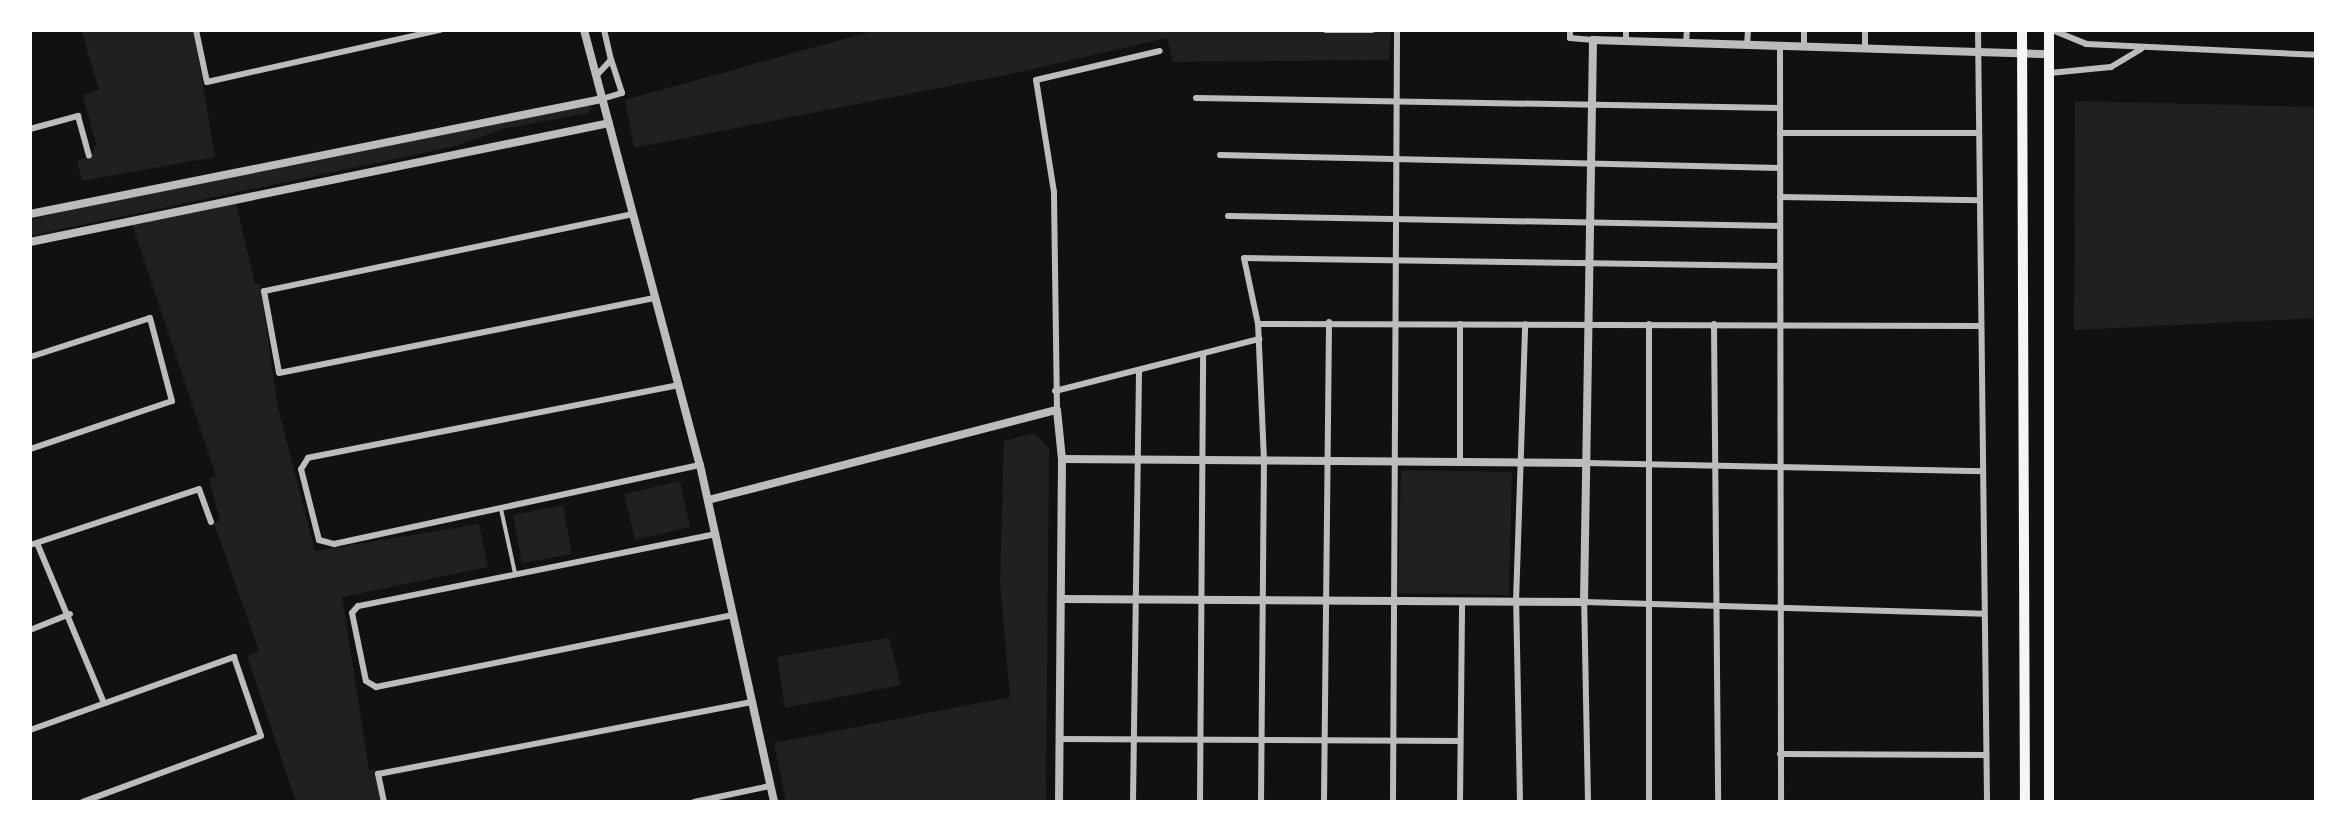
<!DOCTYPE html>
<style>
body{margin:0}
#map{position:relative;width:2346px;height:832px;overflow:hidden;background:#111;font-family:Manrope,sans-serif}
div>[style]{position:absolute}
.green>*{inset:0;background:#202020}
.service>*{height:4px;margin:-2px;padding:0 2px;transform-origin:2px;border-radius:2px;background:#bcbcbc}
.minor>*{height:6px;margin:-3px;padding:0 3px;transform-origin:3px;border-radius:3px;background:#bcbcbc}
.tertiary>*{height:8px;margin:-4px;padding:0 4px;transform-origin:4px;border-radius:4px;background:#bcbcbc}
.primary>*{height:10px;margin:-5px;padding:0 5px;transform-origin:5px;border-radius:5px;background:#f5f5f5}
span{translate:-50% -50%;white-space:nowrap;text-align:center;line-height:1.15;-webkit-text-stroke:10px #fff;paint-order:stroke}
.frame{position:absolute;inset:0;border:32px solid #fff;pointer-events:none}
</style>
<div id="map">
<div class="green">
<i style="clip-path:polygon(81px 30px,194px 30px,215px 157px,82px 181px,77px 160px,91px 156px,96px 144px,83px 96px,99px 90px)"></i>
<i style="clip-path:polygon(876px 30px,1391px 30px,1389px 60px,1173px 62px,1167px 38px,1020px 72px,634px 148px,625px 100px)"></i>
<i style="clip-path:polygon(2075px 101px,2316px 107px,2316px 318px,2074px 330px)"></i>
<i style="clip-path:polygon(588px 104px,592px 108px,587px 113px,503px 129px,456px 146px,30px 236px,30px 220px,81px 207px)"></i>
<i style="clip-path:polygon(236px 203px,255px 284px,260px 284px,278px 408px,315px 551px,479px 524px,488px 567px,342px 597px,369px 770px,376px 769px,383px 802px,296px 802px,247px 656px,259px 651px,214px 523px,220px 520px,209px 479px,216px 476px,132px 224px)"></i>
<i style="clip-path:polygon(1034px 433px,1049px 448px,1046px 802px,786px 802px,774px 743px,1010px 697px,1000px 582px,1004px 441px)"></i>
<i style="clip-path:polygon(1401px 470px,1512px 472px,1509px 595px,1398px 593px)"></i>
<i style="clip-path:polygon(680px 481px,690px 527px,635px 540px,624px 494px)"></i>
<i style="clip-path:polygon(563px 505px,572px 554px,522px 563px,513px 515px)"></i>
<i style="clip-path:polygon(889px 638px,901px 685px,785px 708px,777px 657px)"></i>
</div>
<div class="service">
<i style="left:501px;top:509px;width:66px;rotate:77.7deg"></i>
</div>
<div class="minor">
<i style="left:196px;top:30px;width:53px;rotate:78.1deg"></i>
<i style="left:207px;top:82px;width:239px;rotate:-12.6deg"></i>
<i style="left:1326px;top:30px;width:46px"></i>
<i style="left:1570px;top:30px;width:8px;rotate:90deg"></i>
<i style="left:1570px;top:38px;width:23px;rotate:5deg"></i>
<i style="left:1978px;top:30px;width:772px;rotate:89.33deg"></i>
<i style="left:2052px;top:30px;width:37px;rotate:22deg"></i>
<i style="left:2086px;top:44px;width:230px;rotate:2.7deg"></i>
<i style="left:1626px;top:41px;width:11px;rotate:-90deg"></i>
<i style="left:1686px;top:43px;width:13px;rotate:-86deg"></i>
<i style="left:1747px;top:45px;width:15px;rotate:-86deg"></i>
<i style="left:1780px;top:46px;width:756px;rotate:89.92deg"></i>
<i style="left:1804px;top:46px;width:16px;rotate:-90deg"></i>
<i style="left:1865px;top:48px;width:18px;rotate:-90deg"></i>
<i style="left:2050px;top:73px;width:61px;rotate:-5.6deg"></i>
<i style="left:2111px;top:67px;width:35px;rotate:-31deg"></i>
<i style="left:596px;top:76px;width:22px;rotate:-47deg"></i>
<i style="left:611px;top:60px;width:31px;rotate:-103deg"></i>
<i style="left:1196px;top:98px;width:584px;rotate:0.98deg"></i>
<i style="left:602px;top:99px;width:21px;rotate:-17deg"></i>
<i style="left:622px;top:93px;width:35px;rotate:-108deg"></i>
<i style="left:30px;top:129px;width:50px;rotate:-15.2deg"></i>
<i style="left:78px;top:116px;width:41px;rotate:74.6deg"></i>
<i style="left:1780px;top:133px;width:199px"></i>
<i style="left:1220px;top:155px;width:560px;rotate:1.33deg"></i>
<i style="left:1780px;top:197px;width:200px;rotate:0.9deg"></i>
<i style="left:633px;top:214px;width:377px;rotate:168.2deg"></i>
<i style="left:264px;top:291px;width:83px;rotate:79.6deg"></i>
<i style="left:279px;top:373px;width:384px;rotate:-11.3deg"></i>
<i style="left:1228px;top:216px;width:552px;rotate:1.04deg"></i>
<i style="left:1258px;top:324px;width:723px;rotate:0.16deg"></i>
<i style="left:1714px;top:324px;width:478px;rotate:89.5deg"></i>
<i style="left:30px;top:357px;width:126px;rotate:-18deg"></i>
<i style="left:150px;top:318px;width:86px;rotate:75.2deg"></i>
<i style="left:172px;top:401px;width:150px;rotate:161.3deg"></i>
<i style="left:679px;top:385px;width:378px;rotate:168.9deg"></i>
<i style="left:308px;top:458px;width:13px;rotate:122deg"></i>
<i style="left:301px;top:469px;width:73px;rotate:75.8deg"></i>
<i style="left:319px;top:540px;width:16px;rotate:15deg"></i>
<i style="left:334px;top:544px;width:374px;rotate:-12.2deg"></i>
<i style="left:1055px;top:391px;width:211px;rotate:-14.3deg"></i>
<i style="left:1057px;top:410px;width:218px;rotate:-90.8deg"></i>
<i style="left:1054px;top:192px;width:113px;rotate:-99.1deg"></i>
<i style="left:1036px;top:80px;width:127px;rotate:-13.2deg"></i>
<i style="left:1460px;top:462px;width:138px;rotate:-90deg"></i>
<i style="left:1586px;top:463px;width:397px;rotate:1.2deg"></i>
<i style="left:716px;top:534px;width:365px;rotate:168.6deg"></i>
<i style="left:358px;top:606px;width:9px;rotate:131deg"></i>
<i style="left:352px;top:613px;width:69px;rotate:78.4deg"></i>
<i style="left:366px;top:681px;width:12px;rotate:31deg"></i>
<i style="left:376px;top:687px;width:364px;rotate:-11.4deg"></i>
<i style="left:37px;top:543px;width:173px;rotate:67.3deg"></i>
<i style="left:30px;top:545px;width:178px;rotate:-18.3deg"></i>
<i style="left:199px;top:489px;width:35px;rotate:70deg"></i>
<i style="left:30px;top:630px;width:43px;rotate:-21.8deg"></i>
<i style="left:30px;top:730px;width:217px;rotate:-19.7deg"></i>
<i style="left:234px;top:657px;width:83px;rotate:71.1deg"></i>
<i style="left:261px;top:736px;width:190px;rotate:159.7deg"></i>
<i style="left:1059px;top:739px;width:401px;rotate:0.3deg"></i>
<i style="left:1780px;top:754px;width:206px;rotate:0.3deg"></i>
<i style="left:384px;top:802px;width:29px;rotate:-102deg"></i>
<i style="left:378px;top:774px;width:382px;rotate:-10.9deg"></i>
<i style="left:694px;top:802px;width:78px;rotate:-11.9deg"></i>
<i style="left:1133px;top:802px;width:432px;rotate:-89.2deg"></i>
<i style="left:1200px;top:802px;width:448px;rotate:-89.6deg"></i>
<i style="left:1261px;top:802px;width:342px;rotate:-89.5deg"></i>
<i style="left:1264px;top:460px;width:136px;rotate:-92.5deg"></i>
<i style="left:1258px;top:324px;width:67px;rotate:-102deg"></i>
<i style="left:1244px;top:258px;width:536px;rotate:0.86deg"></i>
<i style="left:1324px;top:802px;width:480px;rotate:-89.4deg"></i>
<i style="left:1393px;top:802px;width:772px;rotate:-89.7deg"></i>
<i style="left:1460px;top:802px;width:200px;rotate:-89.4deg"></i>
<i style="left:1520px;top:802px;width:200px;rotate:-91.1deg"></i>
<i style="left:1516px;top:602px;width:278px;rotate:-88.1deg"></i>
<i style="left:1588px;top:802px;width:200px;rotate:-91.1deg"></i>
<i style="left:1584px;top:602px;width:400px;rotate:1.7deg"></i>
<i style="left:1649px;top:802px;width:478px;rotate:-90deg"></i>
</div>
<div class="tertiary">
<i style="left:584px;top:30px;width:450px;rotate:75.1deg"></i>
<i style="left:700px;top:465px;width:345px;rotate:77.6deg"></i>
<i style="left:30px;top:214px;width:583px;rotate:-11.37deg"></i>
<i style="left:30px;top:242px;width:591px;rotate:-11.61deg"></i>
<i style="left:1062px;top:459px;width:524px;rotate:0.44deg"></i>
<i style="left:708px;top:500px;width:360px;rotate:-14.5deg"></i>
<i style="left:1057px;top:410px;width:49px;rotate:84.2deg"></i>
<i style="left:1062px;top:459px;width:343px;rotate:90.5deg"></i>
<i style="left:1061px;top:599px;width:523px;rotate:0.33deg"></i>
<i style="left:1584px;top:602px;width:562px;rotate:-89.08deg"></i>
<i style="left:1593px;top:40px;width:456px;rotate:1.8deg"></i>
</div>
<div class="primary">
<i style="left:2022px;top:30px;width:772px;rotate:89.78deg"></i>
<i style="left:2049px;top:802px;width:772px;rotate:-90deg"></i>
</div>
<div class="frame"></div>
</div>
